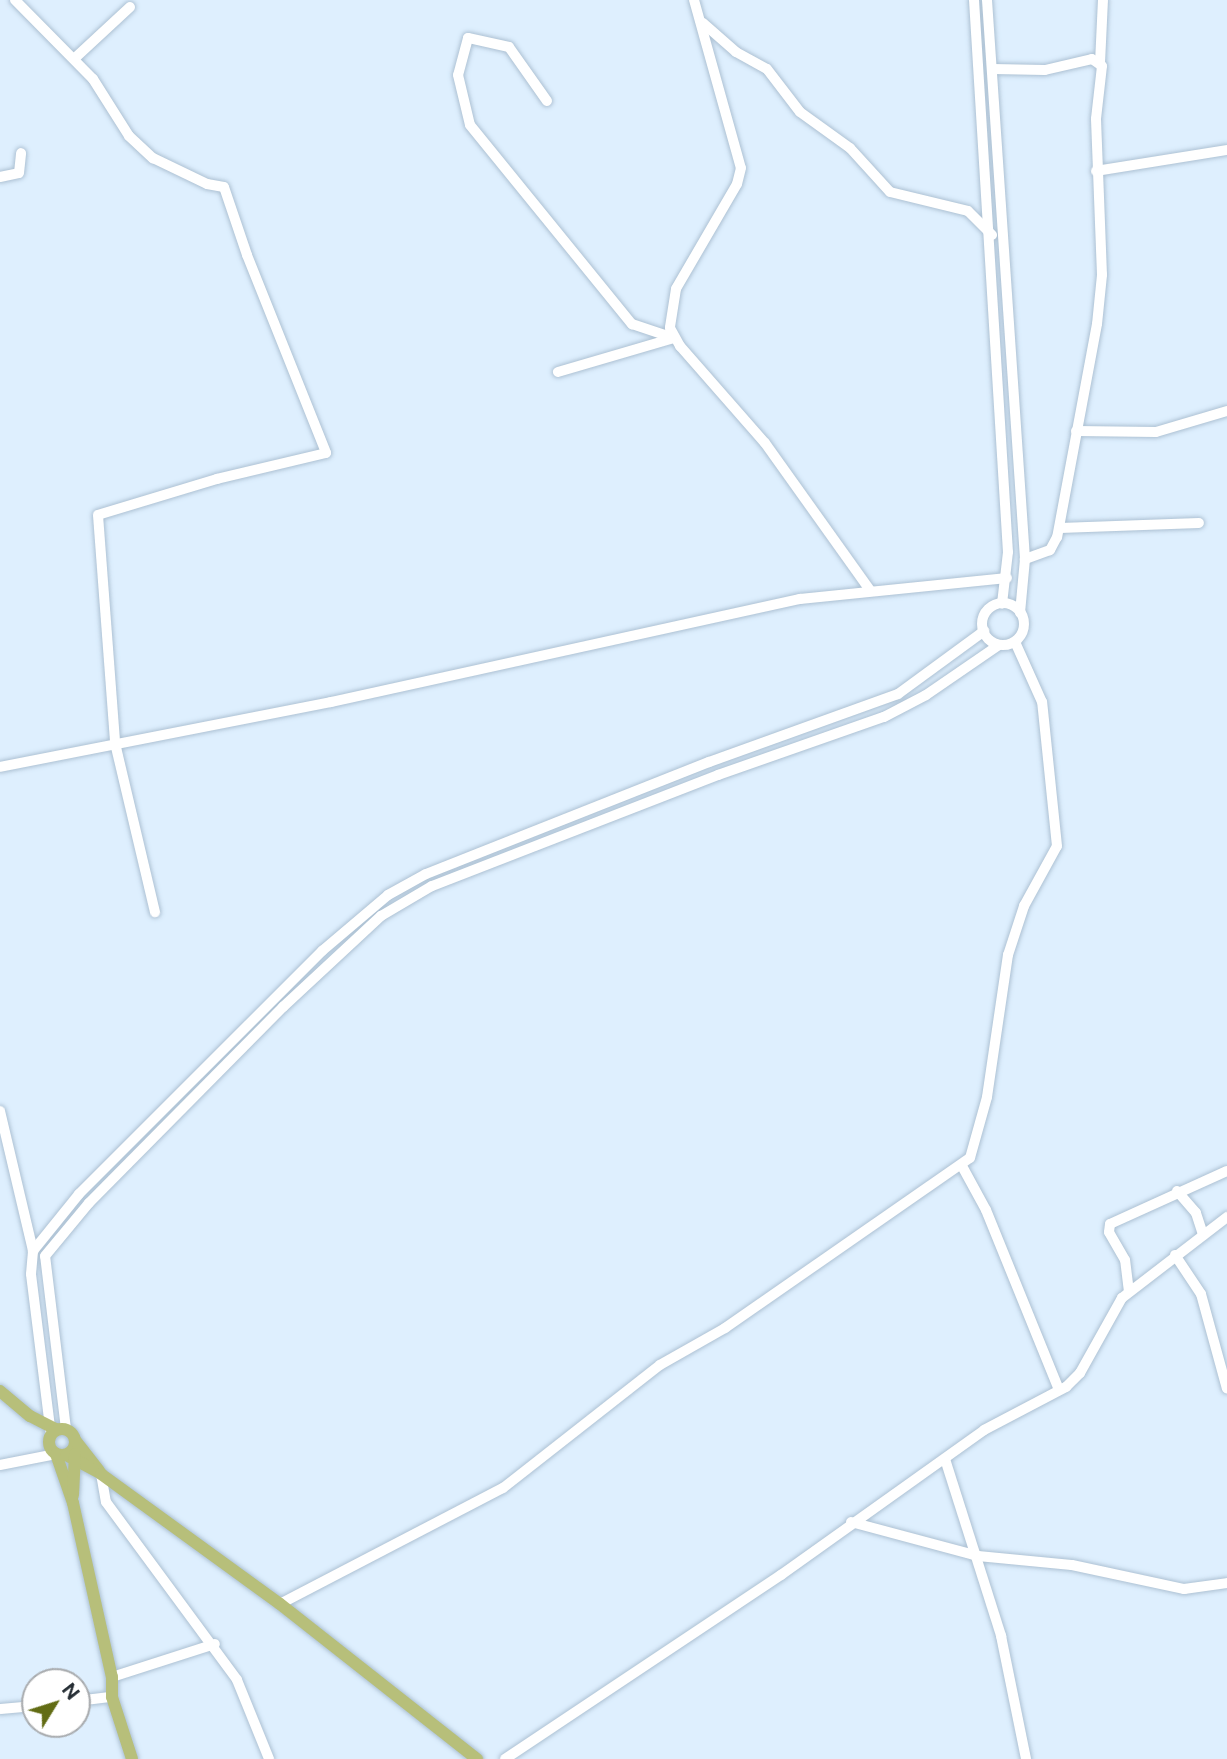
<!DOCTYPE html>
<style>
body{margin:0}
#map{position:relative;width:1227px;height:1759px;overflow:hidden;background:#deeffe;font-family:"Public Sans",sans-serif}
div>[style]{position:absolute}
.roads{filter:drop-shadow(0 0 2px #adc1d3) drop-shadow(0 0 2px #adc1d3)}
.minor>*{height:10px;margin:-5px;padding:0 5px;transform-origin:5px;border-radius:5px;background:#fff}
.minor>.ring{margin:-5px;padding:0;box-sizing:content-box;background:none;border:10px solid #fff;border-radius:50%}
.major>*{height:12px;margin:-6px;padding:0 6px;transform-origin:6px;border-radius:6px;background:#b7bf7a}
.major>.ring{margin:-6px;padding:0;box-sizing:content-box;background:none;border:12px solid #b7bf7a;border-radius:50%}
span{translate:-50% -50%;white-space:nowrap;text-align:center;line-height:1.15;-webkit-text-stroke:6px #fff;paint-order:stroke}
.north{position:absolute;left:21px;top:1668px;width:70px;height:70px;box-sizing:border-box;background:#fff;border:2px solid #a8abae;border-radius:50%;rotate:52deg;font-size:19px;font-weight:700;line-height:28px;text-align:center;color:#252d34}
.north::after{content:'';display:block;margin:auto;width:24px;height:32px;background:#626c14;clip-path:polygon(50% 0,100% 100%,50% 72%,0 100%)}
</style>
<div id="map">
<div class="roads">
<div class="minor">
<i style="left:15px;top:0;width:111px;rotate:45.4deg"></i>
<i style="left:93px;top:79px;width:67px;rotate:57.7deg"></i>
<i style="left:129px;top:136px;width:33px;rotate:43deg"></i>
<i style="left:153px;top:158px;width:60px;rotate:25.7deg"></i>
<i style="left:207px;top:184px;width:17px;rotate:10deg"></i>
<i style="left:224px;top:187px;width:72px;rotate:71.3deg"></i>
<i style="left:247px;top:255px;width:213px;rotate:68.2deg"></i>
<i style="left:326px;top:453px;width:112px;rotate:166.6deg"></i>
<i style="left:217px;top:479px;width:124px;rotate:163.2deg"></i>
<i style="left:98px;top:515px;width:229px;rotate:85.7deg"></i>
<i style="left:115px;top:743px;width:174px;rotate:76.7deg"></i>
<i style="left:694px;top:0;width:174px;rotate:74.4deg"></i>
<i style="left:741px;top:168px;width:16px;rotate:104deg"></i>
<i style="left:737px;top:184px;width:121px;rotate:120.2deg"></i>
<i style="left:676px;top:289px;width:39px;rotate:99deg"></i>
<i style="left:670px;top:328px;width:21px;rotate:61deg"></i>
<i style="left:680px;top:346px;width:129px;rotate:48.8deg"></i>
<i style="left:765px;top:443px;width:181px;rotate:54.5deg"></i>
<i style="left:974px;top:0;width:553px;rotate:86.48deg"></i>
<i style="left:1008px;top:552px;width:52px;rotate:96.6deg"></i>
<i style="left:987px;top:0;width:560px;rotate:86.11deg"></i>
<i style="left:1025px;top:559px;width:54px;rotate:95.3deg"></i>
<i style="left:703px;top:23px;width:44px;rotate:41.3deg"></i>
<i style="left:736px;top:52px;width:35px;rotate:29deg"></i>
<i style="left:767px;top:69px;width:54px;rotate:52.5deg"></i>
<i style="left:800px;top:112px;width:62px;rotate:35.8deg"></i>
<i style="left:850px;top:148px;width:59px;rotate:47.7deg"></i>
<i style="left:890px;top:192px;width:80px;rotate:13.7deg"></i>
<i style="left:968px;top:211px;width:34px;rotate:45deg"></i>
<i style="left:75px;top:58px;width:75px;rotate:-42.8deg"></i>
<i style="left:1100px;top:63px;width:63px;rotate:-87.3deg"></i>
<i style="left:993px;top:69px;width:52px;rotate:1.1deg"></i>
<i style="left:1045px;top:70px;width:48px;rotate:-13.2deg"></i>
<i style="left:1092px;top:59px;width:12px;rotate:35deg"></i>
<i style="left:1102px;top:66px;width:53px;rotate:96.5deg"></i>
<i style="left:1096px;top:119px;width:156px;rotate:87.8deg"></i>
<i style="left:1102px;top:275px;width:49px;rotate:95.8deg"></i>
<i style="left:1097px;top:324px;width:217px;rotate:100.6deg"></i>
<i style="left:1057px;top:537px;width:15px;rotate:118deg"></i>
<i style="left:1050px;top:550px;width:27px;rotate:160deg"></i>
<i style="left:547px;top:101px;width:66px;rotate:-125.1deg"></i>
<i style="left:509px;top:47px;width:42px;rotate:-167.6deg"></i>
<i style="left:468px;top:38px;width:38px;rotate:105deg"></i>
<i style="left:458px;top:75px;width:51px;rotate:76.5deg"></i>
<i style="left:470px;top:125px;width:257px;rotate:50.9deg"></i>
<i style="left:632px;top:324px;width:44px;rotate:18.4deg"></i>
<i style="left:674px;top:338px;width:121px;rotate:163.7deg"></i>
<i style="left:1096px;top:171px;width:133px;rotate:-9.1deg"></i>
<i style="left:0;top:177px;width:19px;rotate:-12deg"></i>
<i style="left:19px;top:173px;width:20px;rotate:-84deg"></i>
<i style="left:1076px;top:431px;width:80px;rotate:0.7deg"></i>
<i style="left:1156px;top:432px;width:74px;rotate:-16.5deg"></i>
<i style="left:1060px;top:528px;width:139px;rotate:-2.1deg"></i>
<i class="ring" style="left:982px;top:603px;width:32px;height:32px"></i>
<i style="left:0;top:767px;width:337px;rotate:-11.1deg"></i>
<i style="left:331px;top:702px;width:480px;rotate:-12.4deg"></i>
<i style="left:800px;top:599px;width:208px;rotate:-5.8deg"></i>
<i style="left:0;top:1111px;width:144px;rotate:76.7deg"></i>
<i style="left:962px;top:1166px;width:50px;rotate:61.4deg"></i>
<i style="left:986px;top:1210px;width:194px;rotate:67.9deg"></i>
<i style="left:1177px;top:1191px;width:29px;rotate:49deg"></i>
<i style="left:1196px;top:1213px;width:23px;rotate:72deg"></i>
<i style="left:1175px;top:1255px;width:47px;rotate:56.3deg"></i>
<i style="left:1201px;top:1294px;width:98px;rotate:74.7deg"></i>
<i style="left:1129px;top:1292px;width:32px;rotate:-97deg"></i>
<i style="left:1125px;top:1260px;width:32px;rotate:-120deg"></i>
<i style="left:1109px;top:1232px;width:8px;rotate:-83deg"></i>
<i style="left:1110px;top:1224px;width:128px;rotate:-24.4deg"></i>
<i style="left:66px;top:1429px;width:174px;rotate:-96.9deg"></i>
<i style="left:45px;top:1256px;width:69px;rotate:-50.3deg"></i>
<i style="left:89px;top:1203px;width:276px;rotate:-45.3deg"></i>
<i style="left:283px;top:1007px;width:134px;rotate:-42.9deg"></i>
<i style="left:381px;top:916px;width:59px;rotate:-30.5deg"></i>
<i style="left:432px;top:886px;width:307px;rotate:-21.2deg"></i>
<i style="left:718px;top:775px;width:176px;rotate:-19.3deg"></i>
<i style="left:884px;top:717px;width:47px;rotate:-27.6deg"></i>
<i style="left:926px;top:695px;width:88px;rotate:-34.4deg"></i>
<i style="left:51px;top:1435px;width:162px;rotate:-97.1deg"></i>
<i style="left:31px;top:1274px;width:23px;rotate:-85deg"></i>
<i style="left:33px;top:1251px;width:73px;rotate:-51.1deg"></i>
<i style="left:79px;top:1194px;width:344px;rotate:-45deg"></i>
<i style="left:322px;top:951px;width:87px;rotate:-40.3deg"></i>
<i style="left:388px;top:895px;width:43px;rotate:-28.9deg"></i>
<i style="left:426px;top:874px;width:304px;rotate:-21.6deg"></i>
<i style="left:709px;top:762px;width:201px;rotate:-19.8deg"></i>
<i style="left:898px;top:694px;width:107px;rotate:-36.2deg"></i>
<i style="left:945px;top:1459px;width:186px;rotate:72.4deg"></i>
<i style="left:1001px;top:1636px;width:126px;rotate:78.5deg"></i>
<i style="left:0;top:1465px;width:57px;rotate:-11.1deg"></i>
<i style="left:101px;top:1474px;width:28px;rotate:80deg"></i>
<i style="left:106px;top:1502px;width:221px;rotate:53.6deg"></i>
<i style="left:237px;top:1680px;width:85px;rotate:67.9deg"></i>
<i style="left:851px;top:1522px;width:131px;rotate:15deg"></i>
<i style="left:978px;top:1556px;width:94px;rotate:5.5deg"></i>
<i style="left:1072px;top:1565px;width:115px;rotate:12.1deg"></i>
<i style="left:1184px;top:1589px;width:43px;rotate:-7.9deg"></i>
<i style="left:280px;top:1604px;width:251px;rotate:-27.5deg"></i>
<i style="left:503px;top:1488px;width:199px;rotate:-38.1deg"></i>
<i style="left:660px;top:1365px;width:75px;rotate:-29.6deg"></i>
<i style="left:725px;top:1328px;width:298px;rotate:-34.8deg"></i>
<i style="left:970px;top:1158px;width:63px;rotate:-74.4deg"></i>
<i style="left:987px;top:1097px;width:144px;rotate:-81.6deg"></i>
<i style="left:1008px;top:955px;width:52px;rotate:-71.9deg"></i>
<i style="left:1024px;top:906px;width:68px;rotate:-61.2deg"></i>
<i style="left:1057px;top:846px;width:145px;rotate:-95.9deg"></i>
<i style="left:1042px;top:702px;width:66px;rotate:-114.2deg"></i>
<i style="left:112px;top:1677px;width:108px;rotate:-17.8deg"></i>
<i style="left:77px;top:1701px;width:35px;rotate:-7deg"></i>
<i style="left:0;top:1709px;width:35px;rotate:-5deg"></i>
<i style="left:505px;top:1759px;width:332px;rotate:-33.7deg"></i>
<i style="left:781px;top:1575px;width:249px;rotate:-35.5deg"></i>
<i style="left:984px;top:1430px;width:93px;rotate:-27.7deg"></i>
<i style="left:1066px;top:1387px;width:20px;rotate:-45deg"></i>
<i style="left:1080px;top:1373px;width:86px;rotate:-60.8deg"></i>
<i style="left:1122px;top:1298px;width:133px;rotate:-37.6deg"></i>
</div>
<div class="major">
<i style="left:0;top:1391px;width:39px;rotate:40deg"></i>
<i style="left:30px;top:1416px;width:30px;rotate:27deg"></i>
<i class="ring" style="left:49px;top:1429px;width:14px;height:14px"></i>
<i style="left:75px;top:1440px;width:39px;rotate:52deg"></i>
<i style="left:56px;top:1454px;width:52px;rotate:70.9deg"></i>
<i style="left:73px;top:1503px;width:178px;rotate:77.4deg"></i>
<i style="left:112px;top:1677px;width:20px;rotate:90deg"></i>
<i style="left:112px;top:1697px;width:65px;rotate:72.1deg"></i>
<i style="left:66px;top:1455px;width:40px;rotate:28deg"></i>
<i style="left:101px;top:1474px;width:221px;rotate:36deg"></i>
<i style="left:280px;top:1604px;width:251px;rotate:38.2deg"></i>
<i style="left:73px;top:1495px;width:41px;rotate:-87.2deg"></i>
</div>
</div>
<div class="north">N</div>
</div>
